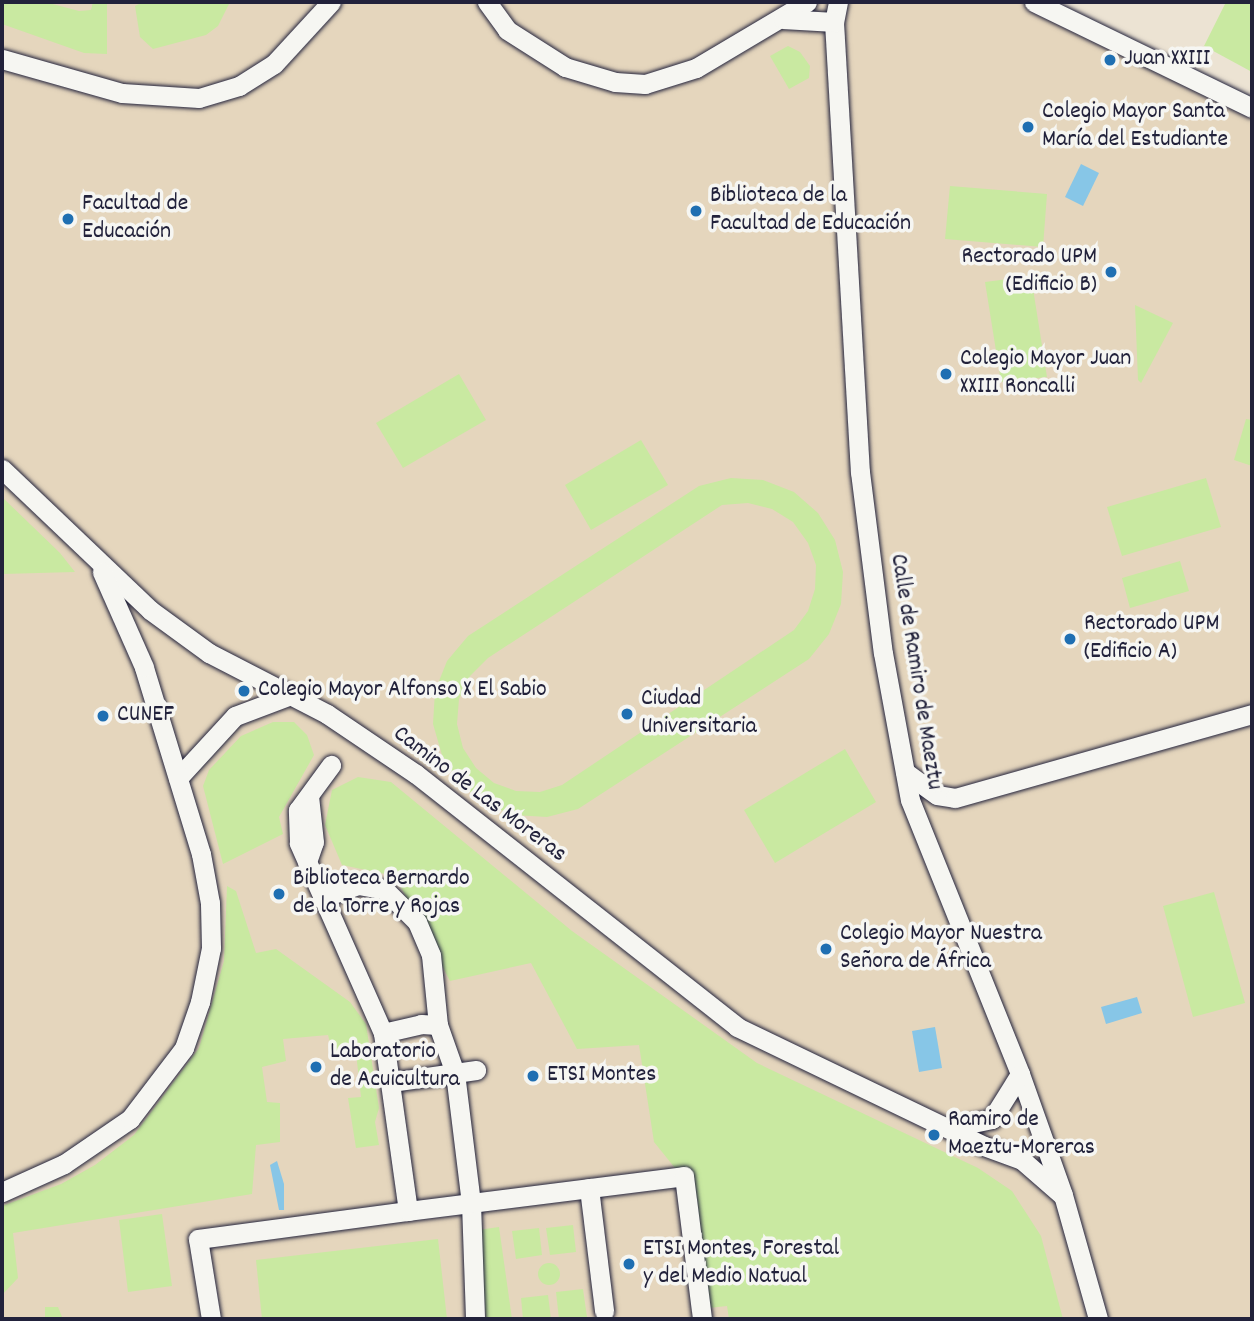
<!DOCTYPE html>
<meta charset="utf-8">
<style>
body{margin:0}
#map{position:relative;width:1254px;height:1321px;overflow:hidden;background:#ece3d3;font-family:Dekko,sans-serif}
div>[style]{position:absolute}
.built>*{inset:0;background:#e5d6bd}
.green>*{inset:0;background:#c9e9a1}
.round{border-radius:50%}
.water>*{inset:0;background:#87c6e7}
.roads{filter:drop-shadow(0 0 2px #22223b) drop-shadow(0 0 2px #22223b)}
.street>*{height:19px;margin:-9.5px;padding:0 9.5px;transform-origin:9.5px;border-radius:9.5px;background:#f6f6f2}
.dots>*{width:19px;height:19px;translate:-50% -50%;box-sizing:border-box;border:4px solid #f6f6f2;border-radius:50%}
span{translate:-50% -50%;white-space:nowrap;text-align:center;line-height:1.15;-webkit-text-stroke:7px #f6f6f2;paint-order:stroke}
.poi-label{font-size:24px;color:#22223b}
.left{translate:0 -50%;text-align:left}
.right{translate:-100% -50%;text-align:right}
.street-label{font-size:24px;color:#22223b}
.frame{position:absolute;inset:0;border:4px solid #22223b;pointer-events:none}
</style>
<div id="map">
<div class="built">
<i style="clip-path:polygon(2px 2px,1034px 2px,1252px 108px,1252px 1319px,2px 1319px)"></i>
</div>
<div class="green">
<i style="clip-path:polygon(2px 2px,45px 2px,79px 11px,91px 10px,93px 2px,107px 2px,107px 54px,84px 53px,2px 24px)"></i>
<i style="clip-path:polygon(143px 2px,230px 2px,218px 26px,206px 35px,153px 49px,140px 37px,135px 6px)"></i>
<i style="clip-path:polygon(1226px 2px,1252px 2px,1252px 72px,1204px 46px)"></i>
<i style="clip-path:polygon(788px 46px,800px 52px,810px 66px,809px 78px,789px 89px,770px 56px)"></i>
<i style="clip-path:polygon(950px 186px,1047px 194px,1043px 247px,945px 239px)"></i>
<i style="clip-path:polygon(1031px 276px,1047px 377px,1001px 382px,985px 282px)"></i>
<i style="clip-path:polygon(1135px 305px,1173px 323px,1141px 383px,1138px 380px)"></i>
<i style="clip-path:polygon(459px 374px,486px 420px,403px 468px,376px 423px)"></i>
<i style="clip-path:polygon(1246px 419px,1252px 420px,1252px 466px,1234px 460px)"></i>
<i style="clip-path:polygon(641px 440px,668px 485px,591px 530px,565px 485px)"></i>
<i style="clip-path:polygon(evenodd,731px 478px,763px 480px,794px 492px,818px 513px,835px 540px,843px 572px,841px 604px,829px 634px,809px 659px,578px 809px,547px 817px,514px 815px,484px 803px,459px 783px,442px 755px,433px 724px,435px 691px,447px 661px,468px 636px,699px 486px,731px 478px,748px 503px,772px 509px,793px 522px,808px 543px,816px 565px,815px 589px,808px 611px,794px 630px,562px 785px,540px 792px,516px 791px,494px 783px,476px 768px,463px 748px,457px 724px,459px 699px,470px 676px,488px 658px,722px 505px,748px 503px)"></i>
<i style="clip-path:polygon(1206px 478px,1221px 527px,1122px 556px,1107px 507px)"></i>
<i style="clip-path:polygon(2px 497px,60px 553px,75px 572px,2px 574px)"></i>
<i style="clip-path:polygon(1180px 561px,1189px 591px,1130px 608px,1122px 578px)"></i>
<i style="clip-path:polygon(273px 722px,294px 722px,307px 735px,314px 755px,279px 817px,283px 834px,223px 864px,203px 786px,209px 770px,241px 736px)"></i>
<i style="clip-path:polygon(845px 749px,876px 802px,775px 863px,744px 810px)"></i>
<i style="clip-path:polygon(358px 777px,391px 782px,572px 931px,757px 1063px,978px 1168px,1012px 1191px,1041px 1236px,1063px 1319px,729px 1319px,727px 1306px,709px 1308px,696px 1194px,654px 1142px,639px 1045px,577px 1049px,531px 963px,450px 981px,395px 876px,342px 865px,325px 825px,332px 790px)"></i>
<i style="clip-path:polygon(227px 886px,236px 891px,256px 953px,276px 949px,350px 1002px,366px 1024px,379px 1108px,375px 1122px,379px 1145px,356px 1148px,348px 1098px,361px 1097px,356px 1053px,333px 1054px,328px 1035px,283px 1039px,286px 1061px,262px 1067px,267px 1102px,280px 1103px,280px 1142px,256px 1145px,252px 1194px,13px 1233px,18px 1278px,2px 1295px,2px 1206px,61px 1184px,95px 1165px,134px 1135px,199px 1048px,224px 961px)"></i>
<i style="clip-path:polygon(1214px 892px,1245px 1003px,1193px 1017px,1163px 906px)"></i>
<i style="clip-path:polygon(162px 1214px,172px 1286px,128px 1292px,119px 1220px)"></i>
<i style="clip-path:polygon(573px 1225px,576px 1252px,550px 1255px,546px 1228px)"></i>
<i style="clip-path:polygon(499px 1227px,512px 1319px,486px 1319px,478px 1230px)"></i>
<i style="clip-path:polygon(539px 1228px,542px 1255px,516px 1259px,512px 1231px)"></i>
<i style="clip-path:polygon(438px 1239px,447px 1319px,262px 1319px,256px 1260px)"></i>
<i class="round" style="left:538px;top:1263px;width:22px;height:22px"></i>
<i style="clip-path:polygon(583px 1289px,587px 1317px,559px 1319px,556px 1292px)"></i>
<i style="clip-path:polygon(548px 1295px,551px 1319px,523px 1319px,521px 1298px)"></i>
<i style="clip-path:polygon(45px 1307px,58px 1307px,63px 1319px,45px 1319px)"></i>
</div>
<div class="water">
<i style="clip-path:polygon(1081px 164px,1099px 173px,1083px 206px,1065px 197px)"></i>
<i style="clip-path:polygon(1137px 997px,1142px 1013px,1106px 1024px,1101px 1007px)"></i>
<i style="clip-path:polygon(935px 1027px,942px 1068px,919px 1072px,912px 1031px)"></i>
<i style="clip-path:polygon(277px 1161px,284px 1184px,284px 1210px,279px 1210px,270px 1165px)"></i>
</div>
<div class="roads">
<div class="street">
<i style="left:487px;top:2px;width:34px;rotate:54deg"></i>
<i style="left:507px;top:30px;width:69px;rotate:32.5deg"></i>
<i style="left:565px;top:67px;width:52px;rotate:16.7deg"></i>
<i style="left:615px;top:82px;width:30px;rotate:4deg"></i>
<i style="left:645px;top:84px;width:53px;rotate:-17.4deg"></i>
<i style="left:696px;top:68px;width:129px;rotate:-30.7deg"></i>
<i style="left:838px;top:2px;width:20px;rotate:101deg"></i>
<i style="left:834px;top:22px;width:451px;rotate:86.7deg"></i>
<i style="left:860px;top:472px;width:182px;rotate:82.8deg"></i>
<i style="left:883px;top:653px;width:149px;rotate:79.6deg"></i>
<i style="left:910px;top:800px;width:295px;rotate:68.1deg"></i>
<i style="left:1020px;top:1074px;width:128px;rotate:70.4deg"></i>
<i style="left:1063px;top:1195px;width:129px;rotate:74.2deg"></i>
<i style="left:1034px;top:2px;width:242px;rotate:25.9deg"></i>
<i style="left:783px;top:19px;width:51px;rotate:3.4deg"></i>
<i style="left:2px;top:59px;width:125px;rotate:15.8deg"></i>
<i style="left:122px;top:93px;width:77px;rotate:3.7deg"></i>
<i style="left:199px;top:98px;width:42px;rotate:-16.7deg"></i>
<i style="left:239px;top:86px;width:41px;rotate:-32.2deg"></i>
<i style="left:274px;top:64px;width:84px;rotate:-47.4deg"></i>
<i style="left:2px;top:469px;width:204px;rotate:43.6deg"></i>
<i style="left:150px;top:610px;width:73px;rotate:36.1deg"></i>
<i style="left:209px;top:653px;width:133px;rotate:27.3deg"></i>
<i style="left:327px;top:714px;width:107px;rotate:34deg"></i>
<i style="left:416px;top:774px;width:409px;rotate:38.2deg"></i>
<i style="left:737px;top:1027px;width:274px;rotate:25.7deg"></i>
<i style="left:984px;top:1146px;width:40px;rotate:20.2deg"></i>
<i style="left:1022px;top:1160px;width:53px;rotate:41.2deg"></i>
<i style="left:905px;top:772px;width:39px;rotate:36deg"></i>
<i style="left:937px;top:795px;width:18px;rotate:9deg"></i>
<i style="left:955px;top:798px;width:309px;rotate:-15.8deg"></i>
<i style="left:178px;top:778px;width:84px;rotate:-47.4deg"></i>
<i style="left:235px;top:716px;width:60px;rotate:-20.6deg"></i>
<i style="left:307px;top:862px;width:21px;rotate:-71deg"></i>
<i style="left:314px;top:842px;width:46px;rotate:-96.2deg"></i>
<i style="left:322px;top:898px;width:38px;rotate:-20deg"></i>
<i style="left:358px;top:885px;width:27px;rotate:10deg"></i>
<i style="left:385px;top:890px;width:45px;rotate:45deg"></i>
<i style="left:417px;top:922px;width:36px;rotate:67deg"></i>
<i style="left:431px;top:955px;width:70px;rotate:84.3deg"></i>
<i style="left:438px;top:1025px;width:51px;rotate:70.5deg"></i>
<i style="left:455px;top:1073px;width:131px;rotate:83deg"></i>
<i style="left:471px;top:1203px;width:116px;rotate:88deg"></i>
<i style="left:383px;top:1033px;width:39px;rotate:-13deg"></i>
<i style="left:421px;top:1024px;width:17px;rotate:3deg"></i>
<i style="left:391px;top:1082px;width:86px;rotate:-8deg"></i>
<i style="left:949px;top:1128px;width:44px;rotate:-11.8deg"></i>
<i style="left:992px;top:1119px;width:53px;rotate:-58.1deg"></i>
<i style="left:589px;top:1188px;width:124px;rotate:83deg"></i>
<i style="left:2px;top:1192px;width:68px;rotate:-24.3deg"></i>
<i style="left:64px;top:1164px;width:80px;rotate:-34.3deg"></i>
<i style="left:130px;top:1119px;width:89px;rotate:-52.7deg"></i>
<i style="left:184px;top:1048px;width:49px;rotate:-70.8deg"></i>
<i style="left:200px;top:1002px;width:55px;rotate:-78.5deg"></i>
<i style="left:211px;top:948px;width:45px;rotate:-91.3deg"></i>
<i style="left:210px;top:903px;width:50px;rotate:-100.4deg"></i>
<i style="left:201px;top:854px;width:195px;rotate:-107deg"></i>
<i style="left:144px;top:667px;width:104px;rotate:-113.9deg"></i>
<i style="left:408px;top:1211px;width:278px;rotate:-7.2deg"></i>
<i style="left:684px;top:1176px;width:144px;rotate:82.8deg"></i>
<i style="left:211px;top:1319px;width:81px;rotate:-99.2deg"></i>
<i style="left:198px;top:1239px;width:212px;rotate:-7.6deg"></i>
<i style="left:408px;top:1211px;width:180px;rotate:-98deg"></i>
<i style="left:383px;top:1033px;width:208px;rotate:-113.9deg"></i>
<i style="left:299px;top:843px;width:33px;rotate:-92deg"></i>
<i style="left:298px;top:810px;width:56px;rotate:-53.7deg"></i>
</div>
</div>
<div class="dots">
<i style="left:1110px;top:60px;background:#1f6fb2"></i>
<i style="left:1028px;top:127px;background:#1f6fb2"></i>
<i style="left:696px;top:211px;background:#1f6fb2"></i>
<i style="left:68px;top:219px;background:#1f6fb2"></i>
<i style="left:1111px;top:272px;background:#1f6fb2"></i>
<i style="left:946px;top:374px;background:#1f6fb2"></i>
<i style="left:1070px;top:639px;background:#1f6fb2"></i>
<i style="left:244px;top:691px;background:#1f6fb2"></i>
<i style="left:627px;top:714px;background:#1f6fb2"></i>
<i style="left:103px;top:716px;background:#1f6fb2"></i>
<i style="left:279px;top:894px;background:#1f6fb2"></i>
<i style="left:826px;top:949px;background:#1f6fb2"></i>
<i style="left:316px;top:1067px;background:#1f6fb2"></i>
<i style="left:533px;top:1076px;background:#1f6fb2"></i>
<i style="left:934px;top:1135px;background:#1f6fb2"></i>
<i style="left:629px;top:1264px;background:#1f6fb2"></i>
</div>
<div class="poi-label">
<span class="left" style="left:1124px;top:60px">Juan XXIII</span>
<span class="left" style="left:1042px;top:127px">Colegio Mayor Santa<br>María del Estudiante</span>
<span class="left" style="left:710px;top:211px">Biblioteca de la<br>Facultad de Educación</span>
<span class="left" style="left:82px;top:219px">Facultad de<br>Educación</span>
<span class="right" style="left:1097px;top:272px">Rectorado UPM<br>(Edificio B)</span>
<span class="left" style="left:960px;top:374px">Colegio Mayor Juan<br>XXIII Roncalli</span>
<span class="left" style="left:1084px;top:639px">Rectorado UPM<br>(Edificio A)</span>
<span class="left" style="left:258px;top:691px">Colegio Mayor Alfonso X El Sabio</span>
<span class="left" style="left:641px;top:714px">Ciudad<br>Universitaria</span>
<span class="left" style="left:117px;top:716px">CUNEF</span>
<span class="left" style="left:293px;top:894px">Biblioteca Bernardo<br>de la Torre y Rojas</span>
<span class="left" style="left:840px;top:949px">Colegio Mayor Nuestra<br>Señora de África</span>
<span class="left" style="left:330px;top:1067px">Laboratorio<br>de Acuicultura</span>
<span class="left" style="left:547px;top:1076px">ETSI Montes</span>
<span class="left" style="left:948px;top:1135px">Ramiro de<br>Maeztu-Moreras</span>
<span class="left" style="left:643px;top:1264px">ETSI Montes, Forestal<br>y del Medio Natual</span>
</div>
<div class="street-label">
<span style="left:915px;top:672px;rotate:81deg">Calle de Ramiro de Maeztu</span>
<span style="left:479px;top:795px;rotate:37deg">Camino de Las Moreras</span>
</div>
<div class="frame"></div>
</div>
